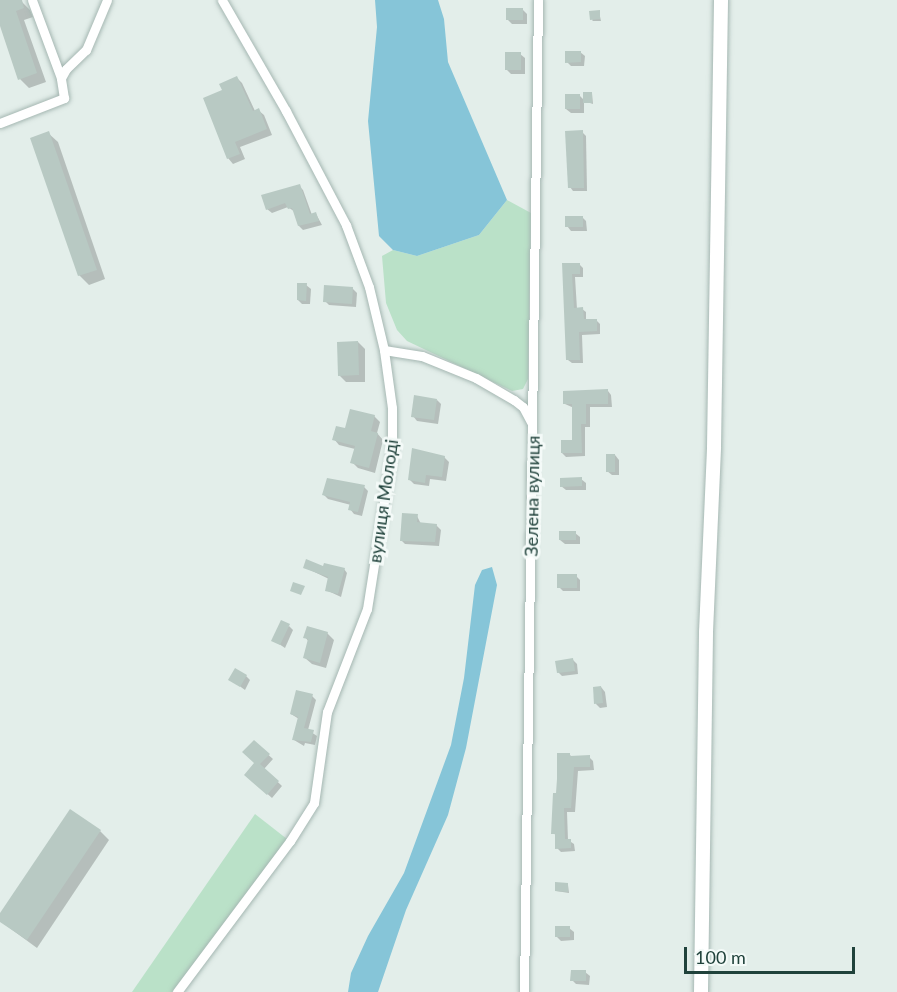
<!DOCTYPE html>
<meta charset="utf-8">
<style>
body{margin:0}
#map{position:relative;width:897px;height:992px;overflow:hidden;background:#e3eeea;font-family:Lato,sans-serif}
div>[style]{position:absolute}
.green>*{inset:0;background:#bae1c8}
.water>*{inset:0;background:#86c5d8}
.shadow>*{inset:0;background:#0003}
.building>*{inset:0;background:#b8c9c3}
.roads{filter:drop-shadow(0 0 2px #a5b7b2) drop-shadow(0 0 2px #a5b7b2)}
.street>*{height:9px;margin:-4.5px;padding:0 4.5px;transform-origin:4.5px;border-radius:4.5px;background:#fff}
.secondary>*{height:14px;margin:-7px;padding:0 7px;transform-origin:7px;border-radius:7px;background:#fff}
span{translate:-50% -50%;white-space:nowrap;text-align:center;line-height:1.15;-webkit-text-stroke:6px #f4faf8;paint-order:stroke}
.street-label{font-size:18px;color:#20423b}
.scale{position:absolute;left:684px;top:947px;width:171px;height:27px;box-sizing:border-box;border:3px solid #20423b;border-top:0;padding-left:8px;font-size:18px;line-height:21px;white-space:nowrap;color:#20423b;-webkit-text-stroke:4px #f4faf8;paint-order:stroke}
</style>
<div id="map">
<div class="green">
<i style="clip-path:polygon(507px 200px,531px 213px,528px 379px,523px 389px,512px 391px,407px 341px,397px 330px,386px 303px,382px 256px,393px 250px,417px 256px,479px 235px)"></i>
<i style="clip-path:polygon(255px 814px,287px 839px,172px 992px,132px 992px)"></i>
</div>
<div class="water">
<i style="clip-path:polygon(375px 0,438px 0,444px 19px,448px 62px,507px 200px,479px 235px,417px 256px,393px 250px,379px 236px,368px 121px,377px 27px)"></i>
<i style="clip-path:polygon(492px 567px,497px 585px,466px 748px,448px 815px,406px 910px,378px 992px,348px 992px,351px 973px,368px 936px,404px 873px,451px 745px,464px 678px,475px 585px,482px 570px)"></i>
</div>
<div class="shadow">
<i style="clip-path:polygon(0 0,21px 1px,30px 10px,33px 17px,24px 20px,46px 82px,29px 88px,20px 79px,0 22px)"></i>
<i style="clip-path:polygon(523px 10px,527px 14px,527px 24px,512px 24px,508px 20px)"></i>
<i style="clip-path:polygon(599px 12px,601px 21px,593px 21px,592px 20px)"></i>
<i style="clip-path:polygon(580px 52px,585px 56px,584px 66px,571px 66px,567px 62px)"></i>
<i style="clip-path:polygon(520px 54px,525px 58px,525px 74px,511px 74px,507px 70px)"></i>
<i style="clip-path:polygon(237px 78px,242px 83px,255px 111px,258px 110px,264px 115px,272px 135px,240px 147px,245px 159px,233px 164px,228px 158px,224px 91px)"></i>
<i style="clip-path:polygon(592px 93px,593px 104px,584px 101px,584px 113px,571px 113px,566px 109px,580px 96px,585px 101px)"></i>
<i style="clip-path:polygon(582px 132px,586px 136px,587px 191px,573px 191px,570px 187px)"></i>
<i style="clip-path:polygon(48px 133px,58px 142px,105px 279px,89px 285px,79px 275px)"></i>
<i style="clip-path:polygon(299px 186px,303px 190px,312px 215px,316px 214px,322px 225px,303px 230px,299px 226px,295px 212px,288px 207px,272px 213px,267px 209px)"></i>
<i style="clip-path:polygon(582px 217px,586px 221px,587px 231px,571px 231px,567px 226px)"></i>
<i style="clip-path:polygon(563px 265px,580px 265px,583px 268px,583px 277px,575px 277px,577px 309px,582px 309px,586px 312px,586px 320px,596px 320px,600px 324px,600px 334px,582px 335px,583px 363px,572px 363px,568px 360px)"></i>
<i style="clip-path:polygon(306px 285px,311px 289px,310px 304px,302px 304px,298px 300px)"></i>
<i style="clip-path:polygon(352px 288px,357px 293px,356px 307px,329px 305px,325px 301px)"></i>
<i style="clip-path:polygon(358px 342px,365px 349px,365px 382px,346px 382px,339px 375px)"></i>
<i style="clip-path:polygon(608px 391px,611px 395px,612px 407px,590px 407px,590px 427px,585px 427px,585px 456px,566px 457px,562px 453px,574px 441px,574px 408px,565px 404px)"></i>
<i style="clip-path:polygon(437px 400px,441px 404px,438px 424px,417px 421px,413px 416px)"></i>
<i style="clip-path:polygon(374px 416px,380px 422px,377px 433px,383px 440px,375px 473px,358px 468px,352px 462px,355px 449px,339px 445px,334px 439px)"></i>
<i style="clip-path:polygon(615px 455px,619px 460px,619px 475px,612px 475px,607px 471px)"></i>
<i style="clip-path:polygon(444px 457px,449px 462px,446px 481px,430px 479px,429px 486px,414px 484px,410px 480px)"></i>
<i style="clip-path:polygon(581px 479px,586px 483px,586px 490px,566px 490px,561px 486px)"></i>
<i style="clip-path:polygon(364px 487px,368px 491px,362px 516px,354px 514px,350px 509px,351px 505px,328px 499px,324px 495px)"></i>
<i style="clip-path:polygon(417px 516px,421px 524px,436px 525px,441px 530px,439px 546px,405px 544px,401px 540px)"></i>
<i style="clip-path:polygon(575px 533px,580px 537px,580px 544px,565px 544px,560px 540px)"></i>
<i style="clip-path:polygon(304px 567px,344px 569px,347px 573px,341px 597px,326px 590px,329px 579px)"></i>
<i style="clip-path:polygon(576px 576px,580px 580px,580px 591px,563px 591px,559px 587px)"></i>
<i style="clip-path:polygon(289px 626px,293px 630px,285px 648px,273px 640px)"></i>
<i style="clip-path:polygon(327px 633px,334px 640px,326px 668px,312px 664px,305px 658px,309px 642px,305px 637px)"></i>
<i style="clip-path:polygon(573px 660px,577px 664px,578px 674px,562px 676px,558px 672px)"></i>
<i style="clip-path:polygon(246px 676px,250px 680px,245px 690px,230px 679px)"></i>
<i style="clip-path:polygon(601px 687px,605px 692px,607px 707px,600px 708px,596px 704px)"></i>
<i style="clip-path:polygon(312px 696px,316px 700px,308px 730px,317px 736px,315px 745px,305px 743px,304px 746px,294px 740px,299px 719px,291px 714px)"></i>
<i style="clip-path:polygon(254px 742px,273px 759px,264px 769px,282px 786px,272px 798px,246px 775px,256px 763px)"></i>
<i style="clip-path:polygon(569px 754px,573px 758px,589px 757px,593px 761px,594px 770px,578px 771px,575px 812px,567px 812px,568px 840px,574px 844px,575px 851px,561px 852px,557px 848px,553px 823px)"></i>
<i style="clip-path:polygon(100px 831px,109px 840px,37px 948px,0 921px,0 916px)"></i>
<i style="clip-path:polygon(568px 885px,569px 893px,556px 891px)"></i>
<i style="clip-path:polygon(569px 928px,574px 932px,574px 940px,561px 941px,556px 936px)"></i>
<i style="clip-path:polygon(585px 972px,590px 976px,589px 985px,576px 984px,572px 980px)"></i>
</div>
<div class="building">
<i style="clip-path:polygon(0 0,22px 0,24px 8px,16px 11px,37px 73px,18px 80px,0 26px)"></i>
<i style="clip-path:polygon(506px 8px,523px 8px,523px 20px,506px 20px)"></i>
<i style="clip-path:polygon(600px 10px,600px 19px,590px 20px,589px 11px)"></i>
<i style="clip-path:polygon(565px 51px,581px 51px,581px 62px,565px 63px)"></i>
<i style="clip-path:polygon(505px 52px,521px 52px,521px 70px,505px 70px)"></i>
<i style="clip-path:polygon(237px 76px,253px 111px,259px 108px,267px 129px,235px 142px,240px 154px,227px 159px,203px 98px,222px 90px,219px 84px)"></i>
<i style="clip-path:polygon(583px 92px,592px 92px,592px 103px,583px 103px)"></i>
<i style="clip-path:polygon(565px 94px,580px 94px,580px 109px,565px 109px)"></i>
<i style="clip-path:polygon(583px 130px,584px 188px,568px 188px,565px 131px)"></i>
<i style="clip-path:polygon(49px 131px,97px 270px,78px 276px,30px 138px)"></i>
<i style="clip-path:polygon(300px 184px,310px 214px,316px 212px,319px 221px,298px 226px,292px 208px,288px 209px,285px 203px,266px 210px,261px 195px)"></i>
<i style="clip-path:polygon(565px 216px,583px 216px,583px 227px,565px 227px)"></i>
<i style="clip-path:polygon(562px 263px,580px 263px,580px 274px,572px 274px,574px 308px,583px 307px,584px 319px,597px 319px,597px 331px,579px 332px,580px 360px,566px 360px)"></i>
<i style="clip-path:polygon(297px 283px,307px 283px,306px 301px,297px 300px)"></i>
<i style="clip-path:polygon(324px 285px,353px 287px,352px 304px,323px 302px)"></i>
<i style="clip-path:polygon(358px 341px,359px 375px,338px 376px,337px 342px)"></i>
<i style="clip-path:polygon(608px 389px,608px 404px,586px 404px,586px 424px,581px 424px,582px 453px,561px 453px,561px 440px,572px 440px,572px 404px,563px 404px,563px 391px)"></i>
<i style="clip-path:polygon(414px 395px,437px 399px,434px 420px,411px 417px)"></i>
<i style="clip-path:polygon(350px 409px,375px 415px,371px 431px,378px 433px,369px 468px,350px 463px,355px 446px,332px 440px,336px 426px,345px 428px)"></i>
<i style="clip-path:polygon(412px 448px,445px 456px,442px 477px,426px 475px,425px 483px,408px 480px)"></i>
<i style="clip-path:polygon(606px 454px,615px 454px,615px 472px,606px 472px)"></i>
<i style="clip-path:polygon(582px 477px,582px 486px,560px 487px,560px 478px)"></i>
<i style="clip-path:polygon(327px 478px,365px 485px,358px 512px,348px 510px,350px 502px,322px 495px)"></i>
<i style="clip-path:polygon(402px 513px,418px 514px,417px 522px,437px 524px,435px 542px,400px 541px)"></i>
<i style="clip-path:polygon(559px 531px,576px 531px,576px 540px,559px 540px)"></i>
<i style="clip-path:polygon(306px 559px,323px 566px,324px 563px,345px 568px,338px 594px,325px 591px,328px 577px,303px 568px)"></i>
<i style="clip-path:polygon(557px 574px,577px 574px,577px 588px,557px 588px)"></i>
<i style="clip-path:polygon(293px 582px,305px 586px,301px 595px,290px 591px)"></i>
<i style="clip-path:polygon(281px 620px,290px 624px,280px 645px,271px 641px)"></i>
<i style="clip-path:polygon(307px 626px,328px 632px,320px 663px,303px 658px,308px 639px,303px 638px)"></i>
<i style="clip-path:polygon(573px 658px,575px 671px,557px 673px,555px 661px)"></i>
<i style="clip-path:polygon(235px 668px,247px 675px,240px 687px,228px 680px)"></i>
<i style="clip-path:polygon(601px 686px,603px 703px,594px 704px,593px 687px)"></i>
<i style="clip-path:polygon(296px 690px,313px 694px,304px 728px,314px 730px,311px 742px,292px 740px,298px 717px,290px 714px)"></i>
<i style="clip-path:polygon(254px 740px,270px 754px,260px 764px,279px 781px,267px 795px,244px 775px,254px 763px,242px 752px)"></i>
<i style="clip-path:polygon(557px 753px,570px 753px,570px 756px,590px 755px,590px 767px,574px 767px,571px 808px,564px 808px,565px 839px,571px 839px,571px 848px,555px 849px,555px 834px,551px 834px,553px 793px,556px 793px,557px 779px)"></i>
<i style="clip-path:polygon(70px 809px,101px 830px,27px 940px,0 922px,0 913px)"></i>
<i style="clip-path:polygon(555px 882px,568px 883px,568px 892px,555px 891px)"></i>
<i style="clip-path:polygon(555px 926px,570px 926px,570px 937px,555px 937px)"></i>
<i style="clip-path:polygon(571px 970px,586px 970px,586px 981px,570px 981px)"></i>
</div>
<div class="roads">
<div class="street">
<i style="left:61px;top:78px;width:10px;rotate:-61deg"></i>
<i style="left:66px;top:69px;width:28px;rotate:-44deg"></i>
<i style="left:86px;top:50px;width:54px;rotate:-67.2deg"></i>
<i style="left:0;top:123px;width:69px;rotate:-21.3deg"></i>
<i style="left:64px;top:98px;width:20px;rotate:-99deg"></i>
<i style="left:61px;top:78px;width:83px;rotate:-110.4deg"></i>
<i style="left:384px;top:350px;width:38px;rotate:9deg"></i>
<i style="left:422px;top:356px;width:58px;rotate:22.2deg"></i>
<i style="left:476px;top:378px;width:44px;rotate:30.1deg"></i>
<i style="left:514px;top:400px;width:11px;rotate:38deg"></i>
<i style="left:523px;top:407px;width:17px;rotate:62deg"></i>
<i style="left:177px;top:992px;width:189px;rotate:-53.2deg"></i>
<i style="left:290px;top:841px;width:45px;rotate:-57.7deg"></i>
<i style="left:314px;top:803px;width:92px;rotate:-81.9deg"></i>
<i style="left:327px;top:712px;width:110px;rotate:-68.8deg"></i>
<i style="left:367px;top:609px;width:160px;rotate:-81deg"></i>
<i style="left:392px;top:451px;width:43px;rotate:-90deg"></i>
<i style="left:392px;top:408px;width:59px;rotate:-97.9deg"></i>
<i style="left:384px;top:350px;width:65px;rotate:-103.4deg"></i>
<i style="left:369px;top:287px;width:66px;rotate:-110.4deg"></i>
<i style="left:346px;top:225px;width:129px;rotate:-117.8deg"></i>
<i style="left:286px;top:111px;width:128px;rotate:-120deg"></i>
<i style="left:524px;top:992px;width:992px;rotate:-89.19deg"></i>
</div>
<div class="secondary">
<i style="left:701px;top:992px;width:360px;rotate:-89.2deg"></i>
<i style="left:706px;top:632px;width:185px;rotate:-87.5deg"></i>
<i style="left:714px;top:447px;width:447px;rotate:-89.1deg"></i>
</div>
</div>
<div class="street-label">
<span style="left:532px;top:496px;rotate:-89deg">Зелена вулиця</span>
<span style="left:383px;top:501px;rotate:-82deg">вулиця Молоді</span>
</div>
<div class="scale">100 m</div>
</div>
